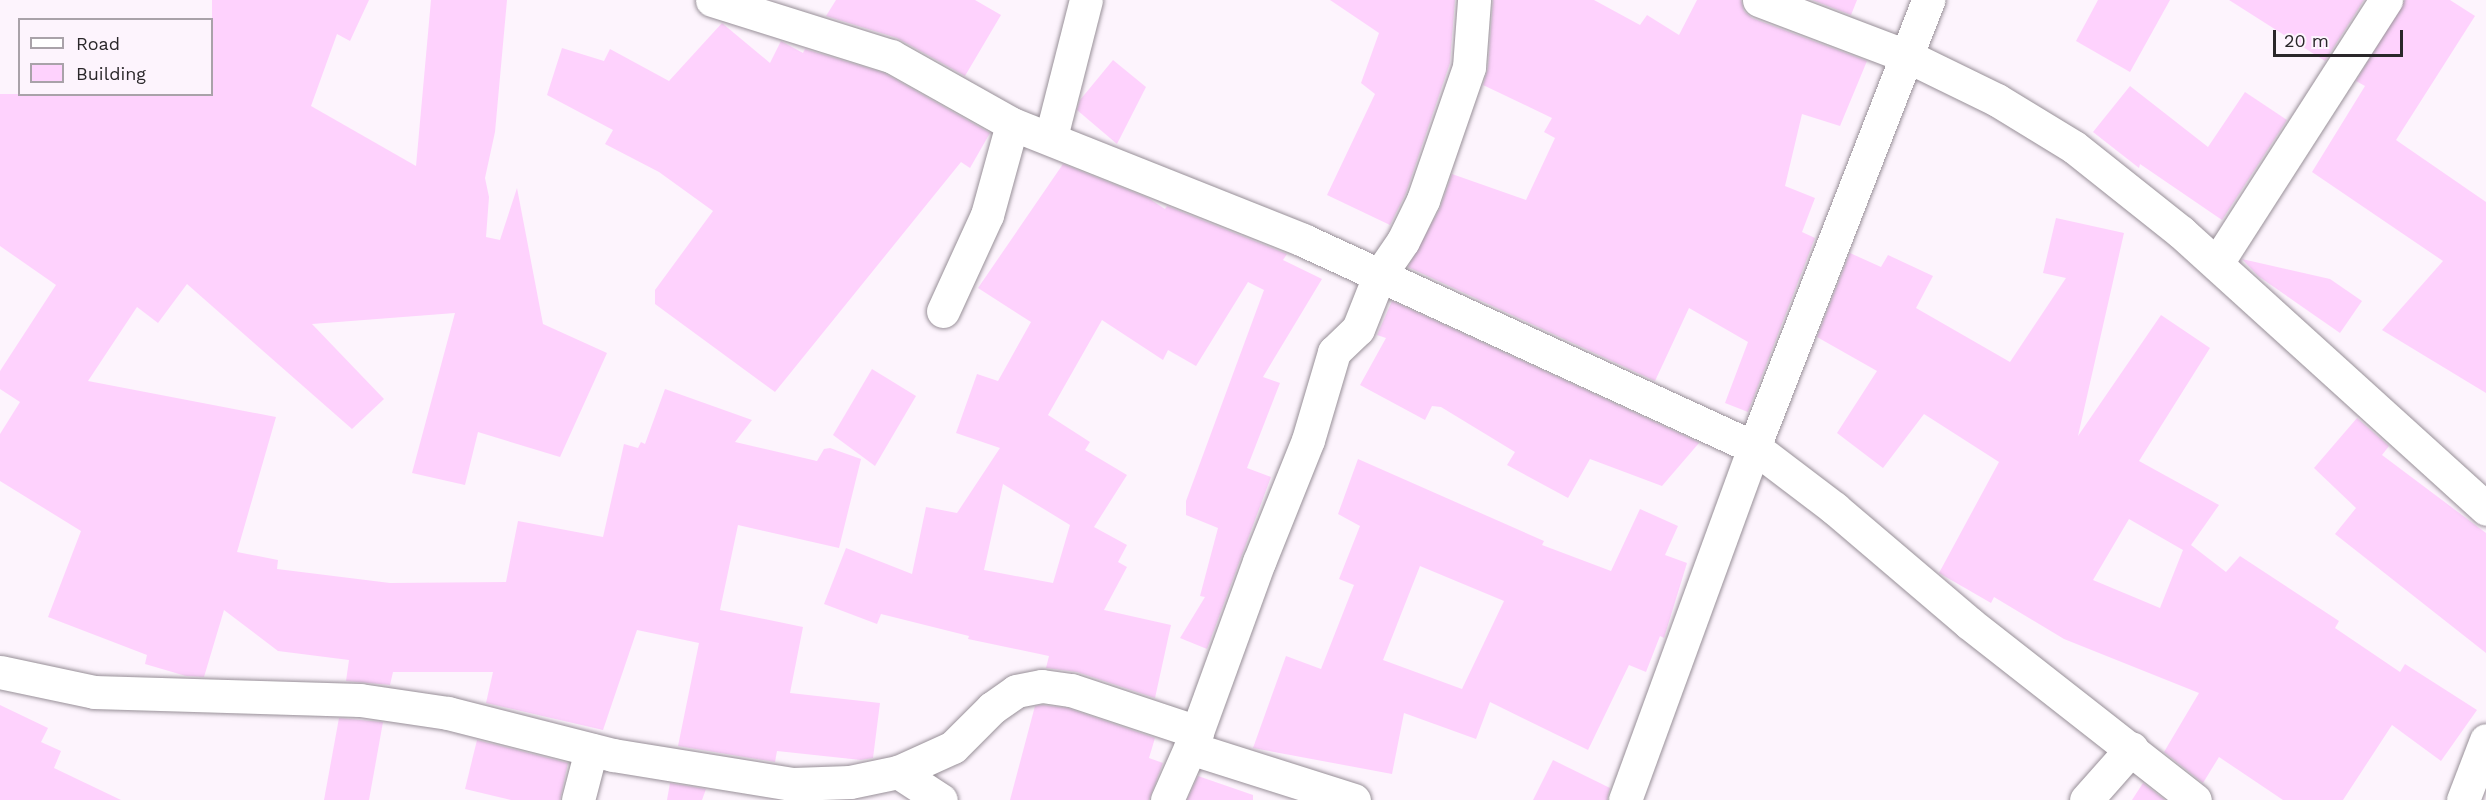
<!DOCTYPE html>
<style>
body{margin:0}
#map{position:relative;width:2486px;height:800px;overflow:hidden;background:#fdf4fd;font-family:"Work Sans",sans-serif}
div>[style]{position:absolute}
.building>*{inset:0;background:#fed2fd}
.roads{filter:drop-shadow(0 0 2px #989098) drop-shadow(0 0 2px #989098)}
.street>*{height:33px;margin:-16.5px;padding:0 16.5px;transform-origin:16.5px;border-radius:16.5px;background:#fff}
span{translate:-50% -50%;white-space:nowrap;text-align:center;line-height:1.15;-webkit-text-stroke:5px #fdf4fd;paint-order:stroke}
.legend{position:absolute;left:18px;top:18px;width:195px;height:78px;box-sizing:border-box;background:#fdf4fd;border:2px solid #a9a2a9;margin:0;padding:8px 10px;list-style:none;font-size:18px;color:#2a272a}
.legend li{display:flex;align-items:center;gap:12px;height:30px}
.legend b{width:30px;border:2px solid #a9a2a9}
.scale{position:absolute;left:2273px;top:30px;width:130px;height:27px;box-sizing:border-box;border:3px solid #2a272a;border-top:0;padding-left:8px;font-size:18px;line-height:21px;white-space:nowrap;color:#2a272a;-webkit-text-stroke:4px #fdf4fd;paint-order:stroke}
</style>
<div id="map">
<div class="building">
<i style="clip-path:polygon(212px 0,369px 0,350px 41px,337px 34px,311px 106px,416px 166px,431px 0,507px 0,495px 132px,485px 178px,489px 197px,486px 237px,500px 240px,517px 188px,543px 324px,607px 353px,560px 457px,478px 432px,465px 485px,412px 473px,455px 313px,312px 324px,384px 399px,352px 429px,187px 284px,158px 323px,137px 307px,88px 381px,276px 417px,237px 552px,278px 560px,277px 569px,390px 583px,506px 582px,518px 521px,603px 537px,624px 444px,638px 448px,641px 442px,645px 444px,665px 389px,752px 420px,735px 442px,817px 461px,824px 449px,830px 448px,861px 459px,839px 548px,738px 525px,720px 610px,803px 627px,790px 693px,880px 703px,873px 758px,861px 760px,777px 751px,775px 762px,678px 746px,699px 643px,637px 630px,603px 730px,486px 703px,493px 672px,393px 672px,390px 685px,346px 681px,349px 660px,278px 651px,224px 610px,204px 677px,186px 676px,145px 664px,147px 655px,48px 617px,81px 531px,0 481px,0 434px,20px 402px,0 389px,0 371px,56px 285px,0 246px,0 94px,212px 94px)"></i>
<i style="clip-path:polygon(836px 0,975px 0,1001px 15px,965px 76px,897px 38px,826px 16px)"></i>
<i style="clip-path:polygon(1330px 0,1455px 0,1450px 63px,1406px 193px,1390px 225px,1327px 195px,1375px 94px,1361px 83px,1379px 33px)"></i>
<i style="clip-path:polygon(1493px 0,1594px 0,1640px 25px,1647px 15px,1679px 35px,1697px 0,1741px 0,1744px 11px,1752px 18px,1867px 61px,1840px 126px,1802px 114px,1785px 186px,1815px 198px,1802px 232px,1815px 238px,1748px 412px,1725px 403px,1748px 342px,1689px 308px,1655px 381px,1408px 267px,1440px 208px,1452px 174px,1526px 200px,1555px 138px,1544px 132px,1552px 118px,1483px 85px,1488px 68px)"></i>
<i style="clip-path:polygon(1812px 0,1857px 0,1851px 15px)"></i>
<i style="clip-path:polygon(2098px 0,2170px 0,2130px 72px,2076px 41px)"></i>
<i style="clip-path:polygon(2229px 0,2364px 0,2325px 61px)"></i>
<i style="clip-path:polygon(2405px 0,2450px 0,2475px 16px,2396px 140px,2486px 202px,2486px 393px,2382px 330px,2443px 261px,2312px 172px,2365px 86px,2356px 81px)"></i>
<i style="clip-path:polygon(722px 23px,770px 63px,781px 41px,803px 53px,805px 49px,884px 73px,990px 133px,970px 168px,961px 162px,775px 392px,655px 304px,655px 290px,713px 211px,659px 172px,605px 144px,613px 130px,547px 95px,562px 48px,604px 61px,610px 49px,669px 81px)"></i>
<i style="clip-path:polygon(1113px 60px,1146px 87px,1117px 144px,1077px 110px,1080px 100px)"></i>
<i style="clip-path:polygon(2130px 86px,2208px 147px,2245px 92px,2287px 120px,2222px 220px,2140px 164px,2139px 168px,2093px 132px)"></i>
<i style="clip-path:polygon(evenodd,1063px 164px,1148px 198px,1165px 209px,1167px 206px,1287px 254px,1283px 260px,1322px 279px,1263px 377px,1280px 383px,1247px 468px,1271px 477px,1207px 649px,1180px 638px,1205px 597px,1200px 596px,1218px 528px,1186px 515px,1186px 501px,1264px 290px,1248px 282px,1196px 366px,1168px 350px,1163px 360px,1102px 320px,1048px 415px,1090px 442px,1085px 450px,1127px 475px,1094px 527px,1127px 545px,1118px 562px,1127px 567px,1104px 610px,1171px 625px,1155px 698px,1077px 672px,1046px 668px,1049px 656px,968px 639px,969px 636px,881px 614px,877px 624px,824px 604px,846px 548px,912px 574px,926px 507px,957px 513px,1000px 448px,956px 433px,977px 374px,998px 381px,1031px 322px,978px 288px,1063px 164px,1003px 484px,1070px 525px,1053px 583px,984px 570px,1003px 484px)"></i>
<i style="clip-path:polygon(evenodd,2056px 218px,2124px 233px,2078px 436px,2161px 315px,2210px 348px,2139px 461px,2219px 505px,2191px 545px,2226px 572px,2240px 556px,2339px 621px,2335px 628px,2400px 672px,2405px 664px,2477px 710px,2441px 761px,2392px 725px,2343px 800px,2283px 800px,2219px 757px,2203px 783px,2164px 752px,2199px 693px,2064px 639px,1994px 597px,1991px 603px,1939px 573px,1999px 462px,1924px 414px,1883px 468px,1837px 433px,1877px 371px,1817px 337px,1850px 253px,1881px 267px,1888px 255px,1933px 276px,1916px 308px,2010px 362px,2066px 278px,2043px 273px,2056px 218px,2129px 519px,2183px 550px,2160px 608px,2093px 580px,2129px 519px)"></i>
<i style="clip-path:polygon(2242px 259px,2330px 279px,2362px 301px,2340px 333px,2258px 276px)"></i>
<i style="clip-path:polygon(1392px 301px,1698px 442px,1699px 443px,1662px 486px,1590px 459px,1568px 498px,1507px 465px,1515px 452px,1441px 407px,1432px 406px,1425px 420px,1360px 385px,1386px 338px,1377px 335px)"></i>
<i style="clip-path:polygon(872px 369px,916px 396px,875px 466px,833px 435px)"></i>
<i style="clip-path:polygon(2357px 418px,2389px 446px,2382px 455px,2486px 533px,2486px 653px,2335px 534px,2356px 508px,2314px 468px)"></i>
<i style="clip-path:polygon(evenodd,1358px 459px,1544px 541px,1542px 545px,1611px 571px,1640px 509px,1678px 526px,1665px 555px,1687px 563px,1664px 638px,1660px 636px,1646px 672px,1629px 665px,1588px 750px,1490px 702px,1476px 739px,1404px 713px,1392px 774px,1253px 748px,1286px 656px,1321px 669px,1354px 585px,1339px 579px,1360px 526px,1338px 514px,1358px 459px,1420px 566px,1504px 601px,1462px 689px,1383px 660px,1420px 566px)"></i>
<i style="clip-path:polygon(0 705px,48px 728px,41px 742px,61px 751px,54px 768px,121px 800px,0 800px)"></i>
<i style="clip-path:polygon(1042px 705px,1067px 708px,1155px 738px,1149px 758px,1163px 763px,1149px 800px,1010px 800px,1035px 706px)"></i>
<i style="clip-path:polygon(339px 718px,383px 722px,369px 800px,324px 800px)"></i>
<i style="clip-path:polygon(477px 740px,568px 763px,560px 800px,511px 800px,465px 789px)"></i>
<i style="clip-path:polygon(1553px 760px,1610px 788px,1607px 800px,1533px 800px)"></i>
<i style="clip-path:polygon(1198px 776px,1253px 795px,1253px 800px,1187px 800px)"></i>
<i style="clip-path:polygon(670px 783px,706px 789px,702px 800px,667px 800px)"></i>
<i style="clip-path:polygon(2143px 783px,2165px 800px,2132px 800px)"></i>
</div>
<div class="roads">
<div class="street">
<i style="left:712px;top:0;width:188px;rotate:17.4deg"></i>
<i style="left:891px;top:56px;width:139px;rotate:29.3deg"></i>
<i style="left:1012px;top:124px;width:313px;rotate:21.7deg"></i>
<i style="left:1303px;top:240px;width:496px;rotate:24.7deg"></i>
<i style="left:1754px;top:447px;width:101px;rotate:37.3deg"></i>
<i style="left:1834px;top:508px;width:177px;rotate:40.4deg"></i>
<i style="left:1969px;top:623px;width:287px;rotate:38.1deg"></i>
<i style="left:1759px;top:0;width:160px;rotate:20.8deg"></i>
<i style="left:1909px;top:57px;width:98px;rotate:26deg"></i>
<i style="left:1997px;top:100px;width:90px;rotate:31.4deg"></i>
<i style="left:2074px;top:147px;width:137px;rotate:38.5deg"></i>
<i style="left:2181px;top:232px;width:412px;rotate:42.2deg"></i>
<i style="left:1051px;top:137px;width:141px;rotate:-75.7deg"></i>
<i style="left:2217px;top:263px;width:313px;rotate:-57.3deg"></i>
<i style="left:943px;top:311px;width:106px;rotate:-65.4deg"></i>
<i style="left:987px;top:215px;width:94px;rotate:-74.6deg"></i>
<i style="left:0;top:672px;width:96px;rotate:12deg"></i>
<i style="left:94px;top:692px;width:266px;rotate:1.7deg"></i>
<i style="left:360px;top:700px;width:89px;rotate:8.4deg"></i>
<i style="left:448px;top:713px;width:170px;rotate:14.3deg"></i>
<i style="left:613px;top:755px;width:182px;rotate:9.2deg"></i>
<i style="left:793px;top:784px;width:57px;rotate:-2deg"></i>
<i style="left:850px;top:782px;width:49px;rotate:-11.8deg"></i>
<i style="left:898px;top:772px;width:60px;rotate:-24.4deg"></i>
<i style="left:953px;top:747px;width:55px;rotate:-45deg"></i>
<i style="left:992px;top:708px;width:29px;rotate:-35deg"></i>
<i style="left:1016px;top:691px;width:26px;rotate:-11deg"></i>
<i style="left:1042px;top:686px;width:29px;rotate:8deg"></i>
<i style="left:1071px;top:690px;width:133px;rotate:18.4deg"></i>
<i style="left:1190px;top:748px;width:172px;rotate:17.6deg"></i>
<i style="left:898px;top:772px;width:51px;rotate:33.1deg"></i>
<i style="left:578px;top:800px;width:52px;rotate:-75.4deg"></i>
<i style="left:1167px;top:800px;width:74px;rotate:-66.2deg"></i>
<i style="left:1197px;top:732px;width:181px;rotate:-70deg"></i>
<i style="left:1259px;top:562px;width:131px;rotate:-68.1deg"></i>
<i style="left:1308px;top:440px;width:92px;rotate:-73.5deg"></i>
<i style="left:1334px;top:352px;width:33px;rotate:-44deg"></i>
<i style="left:1358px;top:329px;width:57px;rotate:-68.4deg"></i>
<i style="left:1379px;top:276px;width:42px;rotate:-55.6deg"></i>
<i style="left:1403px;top:241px;width:46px;rotate:-64deg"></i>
<i style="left:1423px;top:200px;width:141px;rotate:-70.9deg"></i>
<i style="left:1469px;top:67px;width:67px;rotate:-85.7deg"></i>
<i style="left:1625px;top:800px;width:376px;rotate:-69.9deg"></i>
<i style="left:1754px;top:447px;width:480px;rotate:-68.7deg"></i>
<i style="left:2086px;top:800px;width:69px;rotate:-48.5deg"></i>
<i style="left:2463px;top:800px;width:64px;rotate:-69deg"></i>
</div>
</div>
<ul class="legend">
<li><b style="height:8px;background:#fff"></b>Road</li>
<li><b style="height:16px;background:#fed2fd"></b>Building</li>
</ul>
<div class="scale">20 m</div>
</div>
